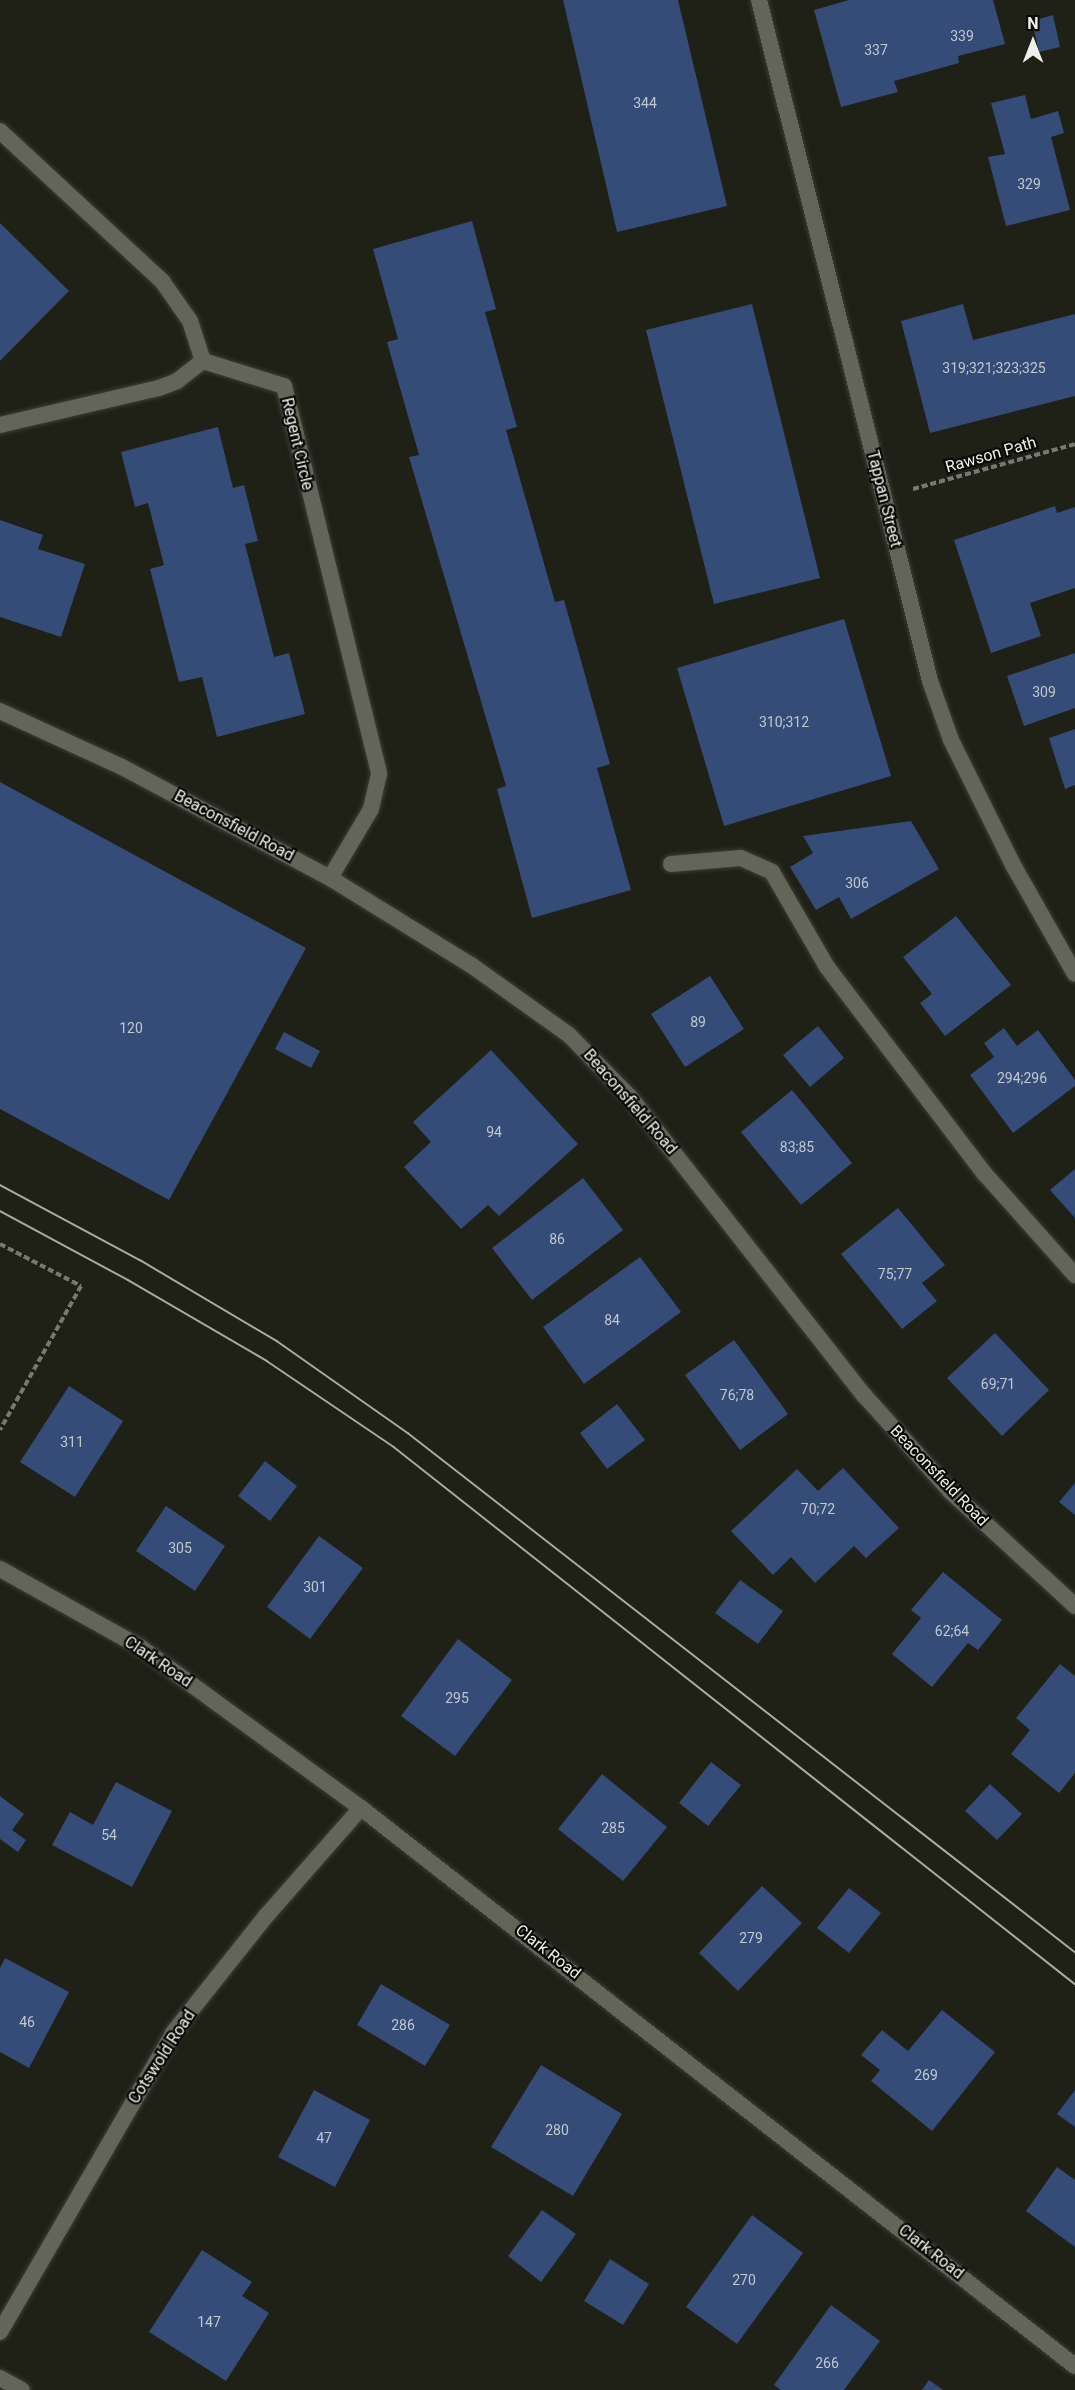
<!DOCTYPE html>
<style>
body{margin:0}
#map{position:relative;width:1075px;height:2390px;overflow:hidden;background:#1f2016;font-family:Roboto,sans-serif}
div>[style]{position:absolute}
.building>*{inset:0;background:#354b78}
.path>*{height:4px;margin-top:-2px;transform-origin:0;background:repeating-linear-gradient(90deg,#777870 0 6px,transparent 0 9px)}
.roads{filter:drop-shadow(0 0 2px #3c3d36) drop-shadow(0 0 2px #3c3d36)}
.service>*{height:16px;margin:-8px;padding:0 8px;transform-origin:8px;border-radius:8px;background:#636559}
.minor>*{height:16px;margin:-8px;padding:0 8px;transform-origin:8px;border-radius:8px;background:#636559}
.tertiary>*{height:16px;margin:-8px;padding:0 8px;transform-origin:8px;border-radius:8px;background:#636559}
.tram>*{height:1.5px;margin:-0.75px;padding:0 0.75px;transform-origin:0.75px;border-radius:0.75px;background:#a9aaa2}
span{translate:-50% -50%;white-space:nowrap;text-align:center;line-height:1.15;-webkit-text-stroke:4.5px #090906;paint-order:stroke}
.number-label{font-size:14px;color:#c1c8ce}
.number-label span{-webkit-text-stroke-width:0}
.street-label{font-size:16px;color:#f0f1ea}
.north{position:absolute;left:1003px;top:12px;width:60px;height:60px;-webkit-text-stroke:4px #090906;paint-order:stroke;rotate:0deg;font-size:16px;font-weight:700;line-height:24px;text-align:center;color:#f0f1ea}
.north::after{content:'';display:block;margin:auto;width:21px;height:27px;background:#f0f1ea;clip-path:polygon(50% 0,100% 100%,50% 72%,0 100%)}
</style>
<div id="map">
<div class="building">
<i style="clip-path:polygon(563px 0,678px 0,727px 206px,617px 232px)"></i>
<i style="clip-path:polygon(849px 0,993px 0,1005px 44px,958px 56px,959px 63px,894px 81px,898px 92px,841px 107px,814px 10px)"></i>
<i style="clip-path:polygon(1053px 15px,1060px 47px,1039px 52px,1032px 21px)"></i>
<i style="clip-path:polygon(1025px 95px,1031px 119px,1058px 111px,1064px 133px,1051px 137px,1070px 210px,1006px 226px,988px 157px,1005px 154px,991px 103px)"></i>
<i style="clip-path:polygon(472px 221px,496px 309px,485px 312px,517px 427px,506px 430px,555px 602px,564px 600px,610px 764px,597px 768px,631px 890px,532px 918px,497px 789px,506px 786px,409px 457px,419px 455px,387px 342px,398px 339px,373px 249px)"></i>
<i style="clip-path:polygon(0 223px,69px 291px,0 361px)"></i>
<i style="clip-path:polygon(752px 304px,820px 578px,714px 604px,646px 330px)"></i>
<i style="clip-path:polygon(963px 304px,973px 340px,1075px 314px,1075px 396px,930px 433px,901px 321px)"></i>
<i style="clip-path:polygon(218px 427px,233px 488px,244px 485px,258px 541px,245px 544px,274px 657px,289px 653px,305px 714px,217px 737px,202px 677px,179px 682px,150px 569px,164px 565px,148px 503px,135px 507px,121px 452px)"></i>
<i style="clip-path:polygon(1055px 506px,1057px 513px,1075px 507px,1075px 588px,1030px 603px,1041px 636px,991px 653px,954px 540px)"></i>
<i style="clip-path:polygon(0 520px,43px 535px,38px 549px,85px 564px,61px 637px,0 617px)"></i>
<i style="clip-path:polygon(844px 619px,891px 776px,724px 826px,677px 668px)"></i>
<i style="clip-path:polygon(1075px 653px,1075px 708px,1024px 726px,1007px 676px)"></i>
<i style="clip-path:polygon(1075px 729px,1075px 785px,1065px 789px,1049px 738px)"></i>
<i style="clip-path:polygon(0 782px,306px 948px,169px 1200px,0 1109px)"></i>
<i style="clip-path:polygon(911px 821px,939px 869px,851px 919px,839px 897px,816px 910px,790px 867px,813px 853px,803px 836px)"></i>
<i style="clip-path:polygon(956px 916px,1011px 985px,945px 1036px,920px 1003px,932px 994px,903px 957px)"></i>
<i style="clip-path:polygon(710px 976px,744px 1029px,685px 1067px,651px 1014px)"></i>
<i style="clip-path:polygon(818px 1026px,844px 1058px,810px 1087px,783px 1055px)"></i>
<i style="clip-path:polygon(1004px 1028px,1017px 1046px,1038px 1030px,1075px 1080px,1075px 1086px,1013px 1133px,970px 1075px,994px 1057px,984px 1043px)"></i>
<i style="clip-path:polygon(284px 1032px,320px 1051px,311px 1068px,275px 1049px)"></i>
<i style="clip-path:polygon(491px 1050px,578px 1144px,499px 1216px,488px 1205px,461px 1229px,404px 1167px,431px 1142px,413px 1122px)"></i>
<i style="clip-path:polygon(792px 1090px,852px 1163px,801px 1205px,741px 1132px)"></i>
<i style="clip-path:polygon(1075px 1169px,1075px 1218px,1050px 1190px)"></i>
<i style="clip-path:polygon(583px 1178px,623px 1230px,532px 1300px,492px 1248px)"></i>
<i style="clip-path:polygon(898px 1208px,945px 1265px,922px 1283px,937px 1301px,902px 1329px,841px 1254px)"></i>
<i style="clip-path:polygon(640px 1257px,681px 1312px,584px 1384px,543px 1327px)"></i>
<i style="clip-path:polygon(995px 1333px,1049px 1390px,1002px 1436px,947px 1378px)"></i>
<i style="clip-path:polygon(734px 1340px,788px 1414px,740px 1450px,685px 1375px)"></i>
<i style="clip-path:polygon(69px 1386px,123px 1421px,75px 1497px,20px 1462px)"></i>
<i style="clip-path:polygon(617px 1404px,645px 1440px,607px 1469px,580px 1433px)"></i>
<i style="clip-path:polygon(265px 1461px,297px 1486px,270px 1521px,238px 1496px)"></i>
<i style="clip-path:polygon(843px 1468px,899px 1528px,866px 1558px,854px 1546px,815px 1583px,791px 1557px,773px 1575px,731px 1531px,797px 1469px,818px 1491px)"></i>
<i style="clip-path:polygon(1075px 1483px,1075px 1515px,1059px 1502px)"></i>
<i style="clip-path:polygon(166px 1506px,225px 1546px,195px 1591px,136px 1551px)"></i>
<i style="clip-path:polygon(319px 1536px,363px 1568px,310px 1639px,267px 1607px)"></i>
<i style="clip-path:polygon(943px 1572px,1002px 1620px,978px 1650px,968px 1643px,932px 1687px,892px 1654px,921px 1618px,911px 1610px)"></i>
<i style="clip-path:polygon(740px 1580px,783px 1611px,758px 1644px,715px 1613px)"></i>
<i style="clip-path:polygon(458px 1639px,512px 1680px,455px 1756px,401px 1716px)"></i>
<i style="clip-path:polygon(1060px 1664px,1075px 1676px,1075px 1773px,1059px 1793px,1011px 1754px,1030px 1730px,1016px 1718px)"></i>
<i style="clip-path:polygon(711px 1762px,741px 1785px,708px 1826px,679px 1803px)"></i>
<i style="clip-path:polygon(602px 1774px,667px 1827px,623px 1881px,558px 1829px)"></i>
<i style="clip-path:polygon(116px 1782px,172px 1811px,132px 1887px,52px 1845px,70px 1812px,93px 1825px)"></i>
<i style="clip-path:polygon(990px 1784px,1022px 1814px,997px 1840px,965px 1811px)"></i>
<i style="clip-path:polygon(0 1796px,24px 1814px,12px 1830px,26px 1840px,18px 1852px,0 1839px)"></i>
<i style="clip-path:polygon(762px 1886px,802px 1923px,738px 1991px,699px 1953px)"></i>
<i style="clip-path:polygon(849px 1888px,881px 1913px,849px 1953px,817px 1928px)"></i>
<i style="clip-path:polygon(5px 1958px,69px 1992px,29px 2068px,0 2052px,0 1968px)"></i>
<i style="clip-path:polygon(381px 1984px,450px 2025px,425px 2066px,357px 2025px)"></i>
<i style="clip-path:polygon(942px 2010px,995px 2052px,932px 2131px,871px 2081px,880px 2070px,861px 2055px,882px 2030px,908px 2051px)"></i>
<i style="clip-path:polygon(541px 2065px,622px 2114px,573px 2196px,491px 2147px)"></i>
<i style="clip-path:polygon(314px 2090px,370px 2120px,335px 2187px,278px 2157px)"></i>
<i style="clip-path:polygon(1075px 2090px,1075px 2127px,1057px 2114px)"></i>
<i style="clip-path:polygon(1057px 2167px,1075px 2180px,1075px 2247px,1026px 2211px)"></i>
<i style="clip-path:polygon(542px 2210px,576px 2234px,541px 2282px,508px 2256px)"></i>
<i style="clip-path:polygon(752px 2215px,803px 2253px,737px 2344px,686px 2307px)"></i>
<i style="clip-path:polygon(202px 2250px,252px 2282px,242px 2296px,269px 2313px,226px 2381px,149px 2332px)"></i>
<i style="clip-path:polygon(610px 2259px,649px 2284px,623px 2325px,584px 2301px)"></i>
<i style="clip-path:polygon(831px 2305px,880px 2341px,844px 2390px,781px 2390px,774px 2385px)"></i>
<i style="clip-path:polygon(929px 2380px,943px 2390px,922px 2390px)"></i>
</div>
<div class="path">
<i style="left:913px;top:489px;width:168px;rotate:-15.5deg"></i>
<i style="left:0;top:1244px;width:91px;rotate:27.4deg"></i>
<i style="left:81px;top:1286px;width:165px;rotate:119.4deg"></i>
</div>
<div class="roads">
<div class="service">
<i style="left:0;top:425px;width:163px;rotate:-13.1deg"></i>
<i style="left:159px;top:388px;width:19px;rotate:-21deg"></i>
<i style="left:177px;top:381px;width:33px;rotate:-38deg"></i>
<i style="left:671px;top:864px;width:70px;rotate:-4.9deg"></i>
<i style="left:741px;top:858px;width:34px;rotate:24deg"></i>
<i style="left:772px;top:872px;width:110px;rotate:59.9deg"></i>
<i style="left:827px;top:967px;width:259px;rotate:52.7deg"></i>
<i style="left:984px;top:1173px;width:137px;rotate:48.3deg"></i>
</div>
<div class="minor">
<i style="left:0;top:131px;width:221px;rotate:42.8deg"></i>
<i style="left:162px;top:281px;width:49px;rotate:55deg"></i>
<i style="left:190px;top:321px;width:42px;rotate:72deg"></i>
<i style="left:203px;top:361px;width:85px;rotate:17.2deg"></i>
<i style="left:284px;top:386px;width:399px;rotate:76.2deg"></i>
<i style="left:379px;top:774px;width:36px;rotate:103deg"></i>
<i style="left:371px;top:809px;width:80px;rotate:120.7deg"></i>
<i style="left:0;top:711px;width:134px;rotate:24.7deg"></i>
<i style="left:122px;top:767px;width:236px;rotate:28.1deg"></i>
<i style="left:330px;top:878px;width:166px;rotate:31.7deg"></i>
<i style="left:471px;top:965px;width:120px;rotate:35.5deg"></i>
<i style="left:569px;top:1035px;width:87px;rotate:45.5deg"></i>
<i style="left:630px;top:1097px;width:379px;rotate:51.9deg"></i>
<i style="left:864px;top:1395px;width:129px;rotate:48.1deg"></i>
<i style="left:950px;top:1491px;width:170px;rotate:42.6deg"></i>
<i style="left:0;top:2332px;width:345px;rotate:-59.9deg"></i>
<i style="left:173px;top:2033px;width:151px;rotate:-51.5deg"></i>
<i style="left:267px;top:1915px;width:142px;rotate:-48.7deg"></i>
</div>
<div class="tertiary">
<i style="left:759px;top:0;width:702px;rotate:75.9deg"></i>
<i style="left:930px;top:681px;width:63px;rotate:70.4deg"></i>
<i style="left:951px;top:740px;width:140px;rotate:63.6deg"></i>
<i style="left:1013px;top:865px;width:125px;rotate:60.4deg"></i>
<i style="left:0;top:1569px;width:160px;rotate:29.1deg"></i>
<i style="left:140px;top:1647px;width:273px;rotate:36.1deg"></i>
<i style="left:361px;top:1808px;width:906px;rotate:38.01deg"></i>
<i style="left:0;top:2378px;width:25px;rotate:29deg"></i>
</div>
</div>
<div class="tram">
<i style="left:0;top:1185px;width:159px;rotate:28.2deg"></i>
<i style="left:140px;top:1260px;width:159px;rotate:30.6deg"></i>
<i style="left:277px;top:1341px;width:160px;rotate:35.1deg"></i>
<i style="left:408px;top:1433px;width:845px;rotate:37.89deg"></i>
<i style="left:0;top:1211px;width:145px;rotate:28.3deg"></i>
<i style="left:128px;top:1280px;width:161px;rotate:30.2deg"></i>
<i style="left:267px;top:1361px;width:153px;rotate:34.1deg"></i>
<i style="left:394px;top:1447px;width:867px;rotate:38.26deg"></i>
</div>
<div class="number-label">
<span style="left:962px;top:36px">339</span>
<span style="left:876px;top:50px">337</span>
<span style="left:645px;top:103px">344</span>
<span style="left:1029px;top:184px">329</span>
<span style="left:994px;top:368px">319;321;323;325</span>
<span style="left:1044px;top:692px">309</span>
<span style="left:784px;top:722px">310;312</span>
<span style="left:857px;top:883px">306</span>
<span style="left:698px;top:1022px">89</span>
<span style="left:131px;top:1028px">120</span>
<span style="left:1022px;top:1078px">294;296</span>
<span style="left:494px;top:1132px">94</span>
<span style="left:797px;top:1147px">83;85</span>
<span style="left:557px;top:1239px">86</span>
<span style="left:895px;top:1274px">75;77</span>
<span style="left:612px;top:1320px">84</span>
<span style="left:998px;top:1384px">69;71</span>
<span style="left:737px;top:1395px">76;78</span>
<span style="left:72px;top:1442px">311</span>
<span style="left:818px;top:1509px">70;72</span>
<span style="left:180px;top:1548px">305</span>
<span style="left:315px;top:1587px">301</span>
<span style="left:952px;top:1631px">62;64</span>
<span style="left:457px;top:1698px">295</span>
<span style="left:613px;top:1828px">285</span>
<span style="left:109px;top:1835px">54</span>
<span style="left:751px;top:1938px">279</span>
<span style="left:27px;top:2022px">46</span>
<span style="left:403px;top:2025px">286</span>
<span style="left:926px;top:2075px">269</span>
<span style="left:557px;top:2130px">280</span>
<span style="left:324px;top:2138px">47</span>
<span style="left:744px;top:2280px">270</span>
<span style="left:209px;top:2322px">147</span>
<span style="left:827px;top:2363px">266</span>
</div>
<div class="street-label">
<span style="left:297px;top:444px;rotate:77deg">Regent Circle</span>
<span style="left:991px;top:455px;rotate:-16deg">Rawson Path</span>
<span style="left:884px;top:499px;rotate:76deg">Tappan Street</span>
<span style="left:234px;top:826px;rotate:28deg">Beaconsfield Road</span>
<span style="left:630px;top:1102px;rotate:49deg">Beaconsfield Road</span>
<span style="left:939px;top:1476px;rotate:46deg">Beaconsfield Road</span>
<span style="left:158px;top:1662px;rotate:34deg">Clark Road</span>
<span style="left:548px;top:1952px;rotate:38deg">Clark Road</span>
<span style="left:162px;top:2057px;rotate:-57deg">Cotswold Road</span>
<span style="left:931px;top:2252px;rotate:38deg">Clark Road</span>
</div>
<div class="north">N</div>
</div>
